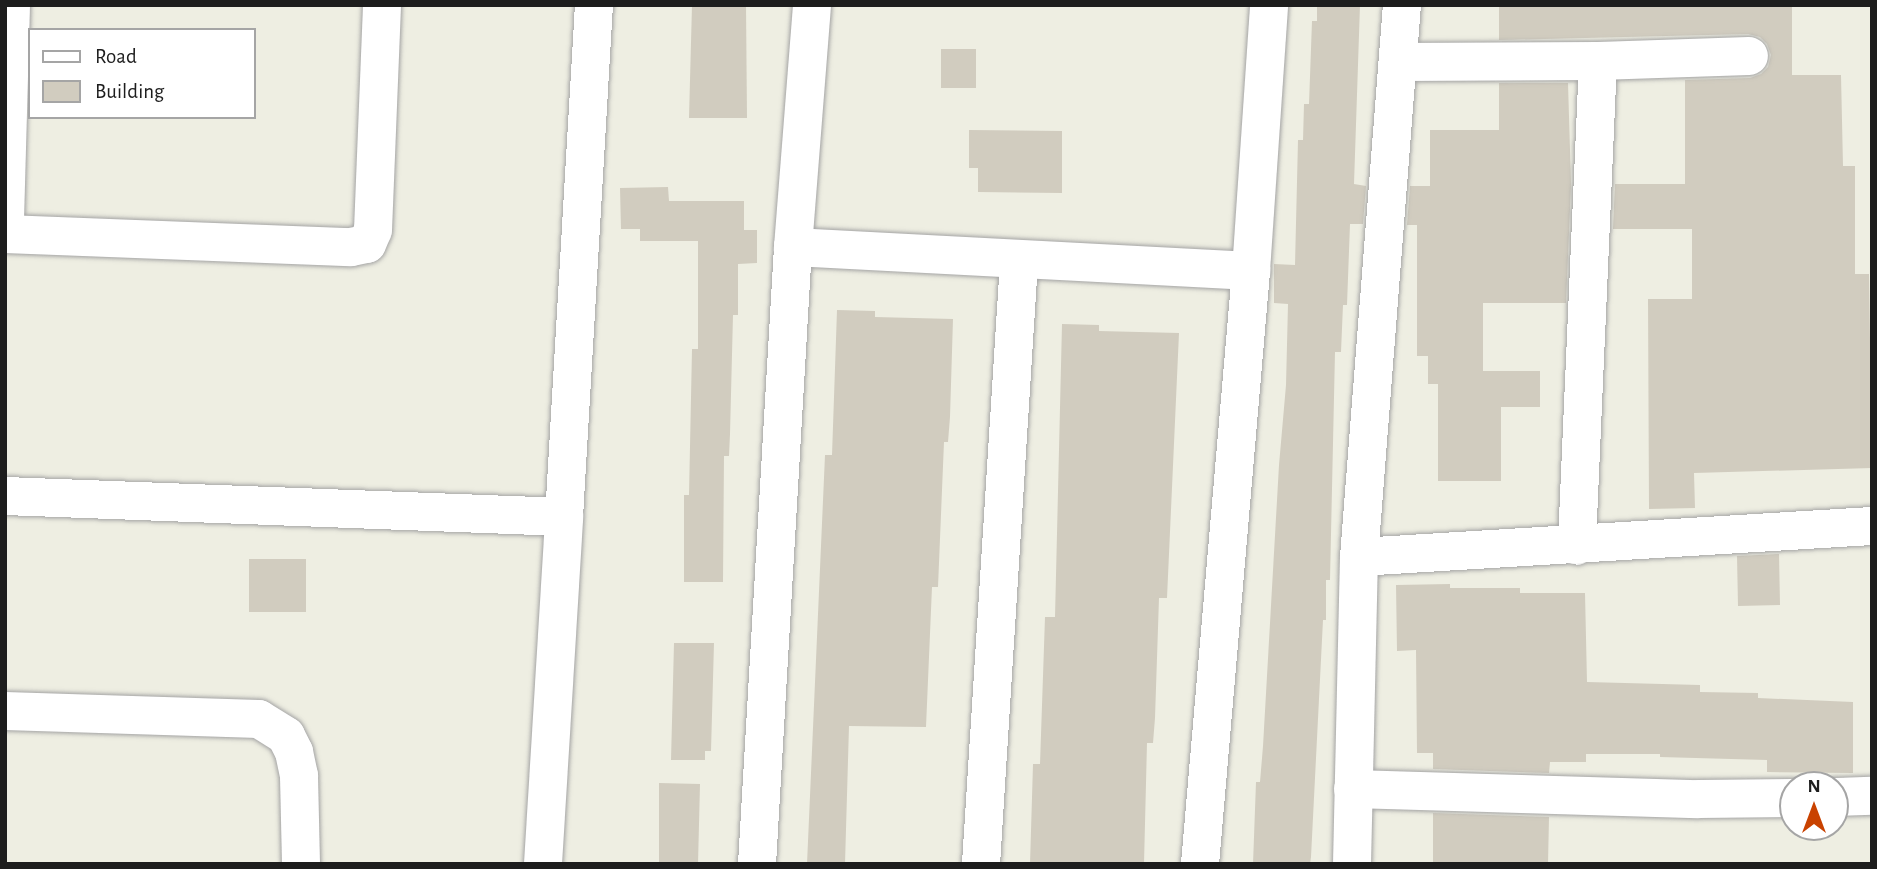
<!DOCTYPE html>
<style>
body{margin:0}
#map{position:relative;width:1877px;height:869px;overflow:hidden;background:#eeeee2;font-family:"Alegreya Sans",sans-serif}
div>[style]{position:absolute}
.building>*{inset:0;background:#d1ccbf}
.roads{filter:drop-shadow(0 0 2px #a4a4a4) drop-shadow(0 0 2px #a4a4a4)}
.minor>*{height:38px;margin:-19px;padding:0 19px;transform-origin:19px;border-radius:19px;background:#fff}
span{translate:-50% -50%;white-space:nowrap;text-align:center;line-height:1.15;-webkit-text-stroke:5px #fff;paint-order:stroke}
.frame{position:absolute;inset:0;border:7px solid #1d1d1d;pointer-events:none}
.legend{position:absolute;left:28px;top:28px;width:228px;height:91px;box-sizing:border-box;background:#fff;border:2px solid #a5a5a5;margin:0;padding:9px 12px;list-style:none;font-size:21px;color:#1d1d1d}
.legend li{display:flex;align-items:center;gap:14px;height:35px}
.legend b{width:35px;border:2px solid #a5a5a5}
.north{position:absolute;left:1779px;top:771px;width:70px;height:70px;box-sizing:border-box;background:#fff;border:2px solid #a5a5a5;border-radius:50%;rotate:0deg;font-size:19px;font-weight:700;line-height:28px;text-align:center;color:#1d1d1d}
.north::after{content:'';display:block;margin:auto;width:24px;height:32px;background:#c94200;clip-path:polygon(50% 0,100% 100%,50% 72%,0 100%)}
</style>
<div id="map">
<div class="building">
<i style="clip-path:polygon(692px 5px,746px 5px,747px 118px,689px 118px)"></i>
<i style="clip-path:polygon(1317px 5px,1360px 5px,1354px 184px,1366px 186px,1363px 224px,1350px 224px,1347px 305px,1343px 305px,1341px 352px,1335px 352px,1330px 580px,1326px 580px,1326px 620px,1323px 620px,1311px 857px,1310px 864px,1253px 864px,1256px 782px,1260px 782px,1263px 746px,1279px 465px,1286px 385px,1288px 304px,1274px 303px,1274px 264px,1295px 265px,1298px 140px,1303px 140px,1304px 104px,1309px 104px,1312px 21px,1317px 21px)"></i>
<i style="clip-path:polygon(1499px 5px,1792px 5px,1792px 75px,1841px 75px,1843px 166px,1855px 166px,1855px 274px,1869px 274px,1872px 468px,1694px 473px,1695px 508px,1649px 509px,1648px 299px,1692px 299px,1692px 229px,1613px 229px,1615px 184px,1685px 184px,1685px 80px,1750px 78px,1761px 74px,1768px 67px,1771px 55px,1767px 44px,1760px 37px,1748px 34px,1499px 40px)"></i>
<i style="clip-path:polygon(941px 49px,976px 49px,976px 88px,941px 88px)"></i>
<i style="clip-path:polygon(1499px 83px,1568px 83px,1571px 184px,1566px 303px,1483px 303px,1483px 371px,1540px 371px,1540px 407px,1501px 407px,1501px 481px,1438px 481px,1438px 384px,1428px 384px,1428px 356px,1417px 356px,1417px 225px,1407px 225px,1410px 186px,1430px 186px,1430px 130px,1499px 130px)"></i>
<i style="clip-path:polygon(969px 130px,1062px 131px,1062px 193px,978px 192px,978px 168px,969px 168px)"></i>
<i style="clip-path:polygon(668px 187px,669px 201px,744px 201px,744px 230px,757px 230px,757px 263px,738px 264px,738px 315px,733px 315px,730px 434px,729px 456px,724px 456px,723px 582px,684px 582px,684px 495px,689px 495px,692px 349px,698px 349px,698px 241px,640px 241px,640px 229px,621px 229px,620px 188px)"></i>
<i style="clip-path:polygon(837px 310px,875px 311px,875px 317px,953px 319px,950px 417px,948px 442px,944px 442px,938px 587px,932px 587px,926px 727px,849px 726px,845px 864px,807px 864px,825px 455px,832px 455px)"></i>
<i style="clip-path:polygon(1062px 324px,1099px 325px,1099px 331px,1179px 333px,1167px 598px,1159px 598px,1155px 718px,1153px 743px,1147px 743px,1144px 864px,1030px 864px,1033px 764px,1040px 764px,1045px 617px,1055px 617px)"></i>
<i style="clip-path:polygon(1779px 554px,1780px 605px,1738px 606px,1737px 556px)"></i>
<i style="clip-path:polygon(249px 559px,306px 559px,306px 612px,249px 612px)"></i>
<i style="clip-path:polygon(1450px 584px,1450px 588px,1520px 588px,1520px 593px,1585px 593px,1587px 682px,1700px 685px,1700px 692px,1758px 693px,1758px 698px,1853px 702px,1853px 773px,1767px 772px,1767px 760px,1660px 757px,1660px 754px,1586px 754px,1586px 762px,1550px 762px,1549px 773px,1433px 769px,1433px 753px,1417px 753px,1416px 650px,1397px 651px,1396px 585px)"></i>
<i style="clip-path:polygon(674px 643px,714px 643px,711px 751px,705px 751px,705px 760px,671px 760px)"></i>
<i style="clip-path:polygon(659px 783px,700px 784px,698px 864px,659px 864px)"></i>
<i style="clip-path:polygon(1433px 813px,1549px 817px,1548px 864px,1433px 864px)"></i>
</div>
<div class="roads">
<div class="minor">
<i style="left:1598px;top:61px;width:151px;rotate:-1.9deg"></i>
<i style="left:1399px;top:62px;width:199px;rotate:-0.3deg"></i>
<i style="left:1598px;top:61px;width:485px;rotate:92.5deg"></i>
<i style="left:5px;top:220px;width:215px;rotate:-88.4deg"></i>
<i style="left:5px;top:234px;width:346px;rotate:2.2deg"></i>
<i style="left:351px;top:247px;width:16px;rotate:-11deg"></i>
<i style="left:367px;top:244px;width:15px;rotate:-67deg"></i>
<i style="left:373px;top:230px;width:225px;rotate:-87.7deg"></i>
<i style="left:793px;top:247px;width:459px;rotate:3deg"></i>
<i style="left:5px;top:496px;width:559px;rotate:2.15deg"></i>
<i style="left:564px;top:517px;width:513px;rotate:-86.65deg"></i>
<i style="left:1359px;top:557px;width:514px;rotate:-3.46deg"></i>
<i style="left:5px;top:711px;width:254px;rotate:1.8deg"></i>
<i style="left:259px;top:719px;width:32px;rotate:32deg"></i>
<i style="left:286px;top:736px;width:18px;rotate:63deg"></i>
<i style="left:294px;top:752px;width:25px;rotate:78deg"></i>
<i style="left:299px;top:776px;width:88px;rotate:88.7deg"></i>
<i style="left:1353px;top:789px;width:345px;rotate:1.7deg"></i>
<i style="left:1698px;top:799px;width:95px;rotate:-0.6deg"></i>
<i style="left:1835px;top:797px;width:37px;rotate:-2deg"></i>
<i style="left:543px;top:864px;width:348px;rotate:-86.5deg"></i>
<i style="left:757px;top:864px;width:618px;rotate:-86.66deg"></i>
<i style="left:793px;top:247px;width:243px;rotate:-85.5deg"></i>
<i style="left:981px;top:864px;width:604px;rotate:-86.39deg"></i>
<i style="left:1200px;top:864px;width:595px;rotate:-85.08deg"></i>
<i style="left:1251px;top:271px;width:267px;rotate:-86.1deg"></i>
<i style="left:1352px;top:864px;width:307px;rotate:-88.7deg"></i>
<i style="left:1359px;top:557px;width:554px;rotate:-85.55deg"></i>
</div>
</div>
<div class="frame"></div>
<ul class="legend">
<li><b style="height:9px;background:#fff"></b>Road</li>
<li><b style="height:19px;background:#d1ccbf"></b>Building</li>
</ul>
<div class="north">N</div>
</div>
